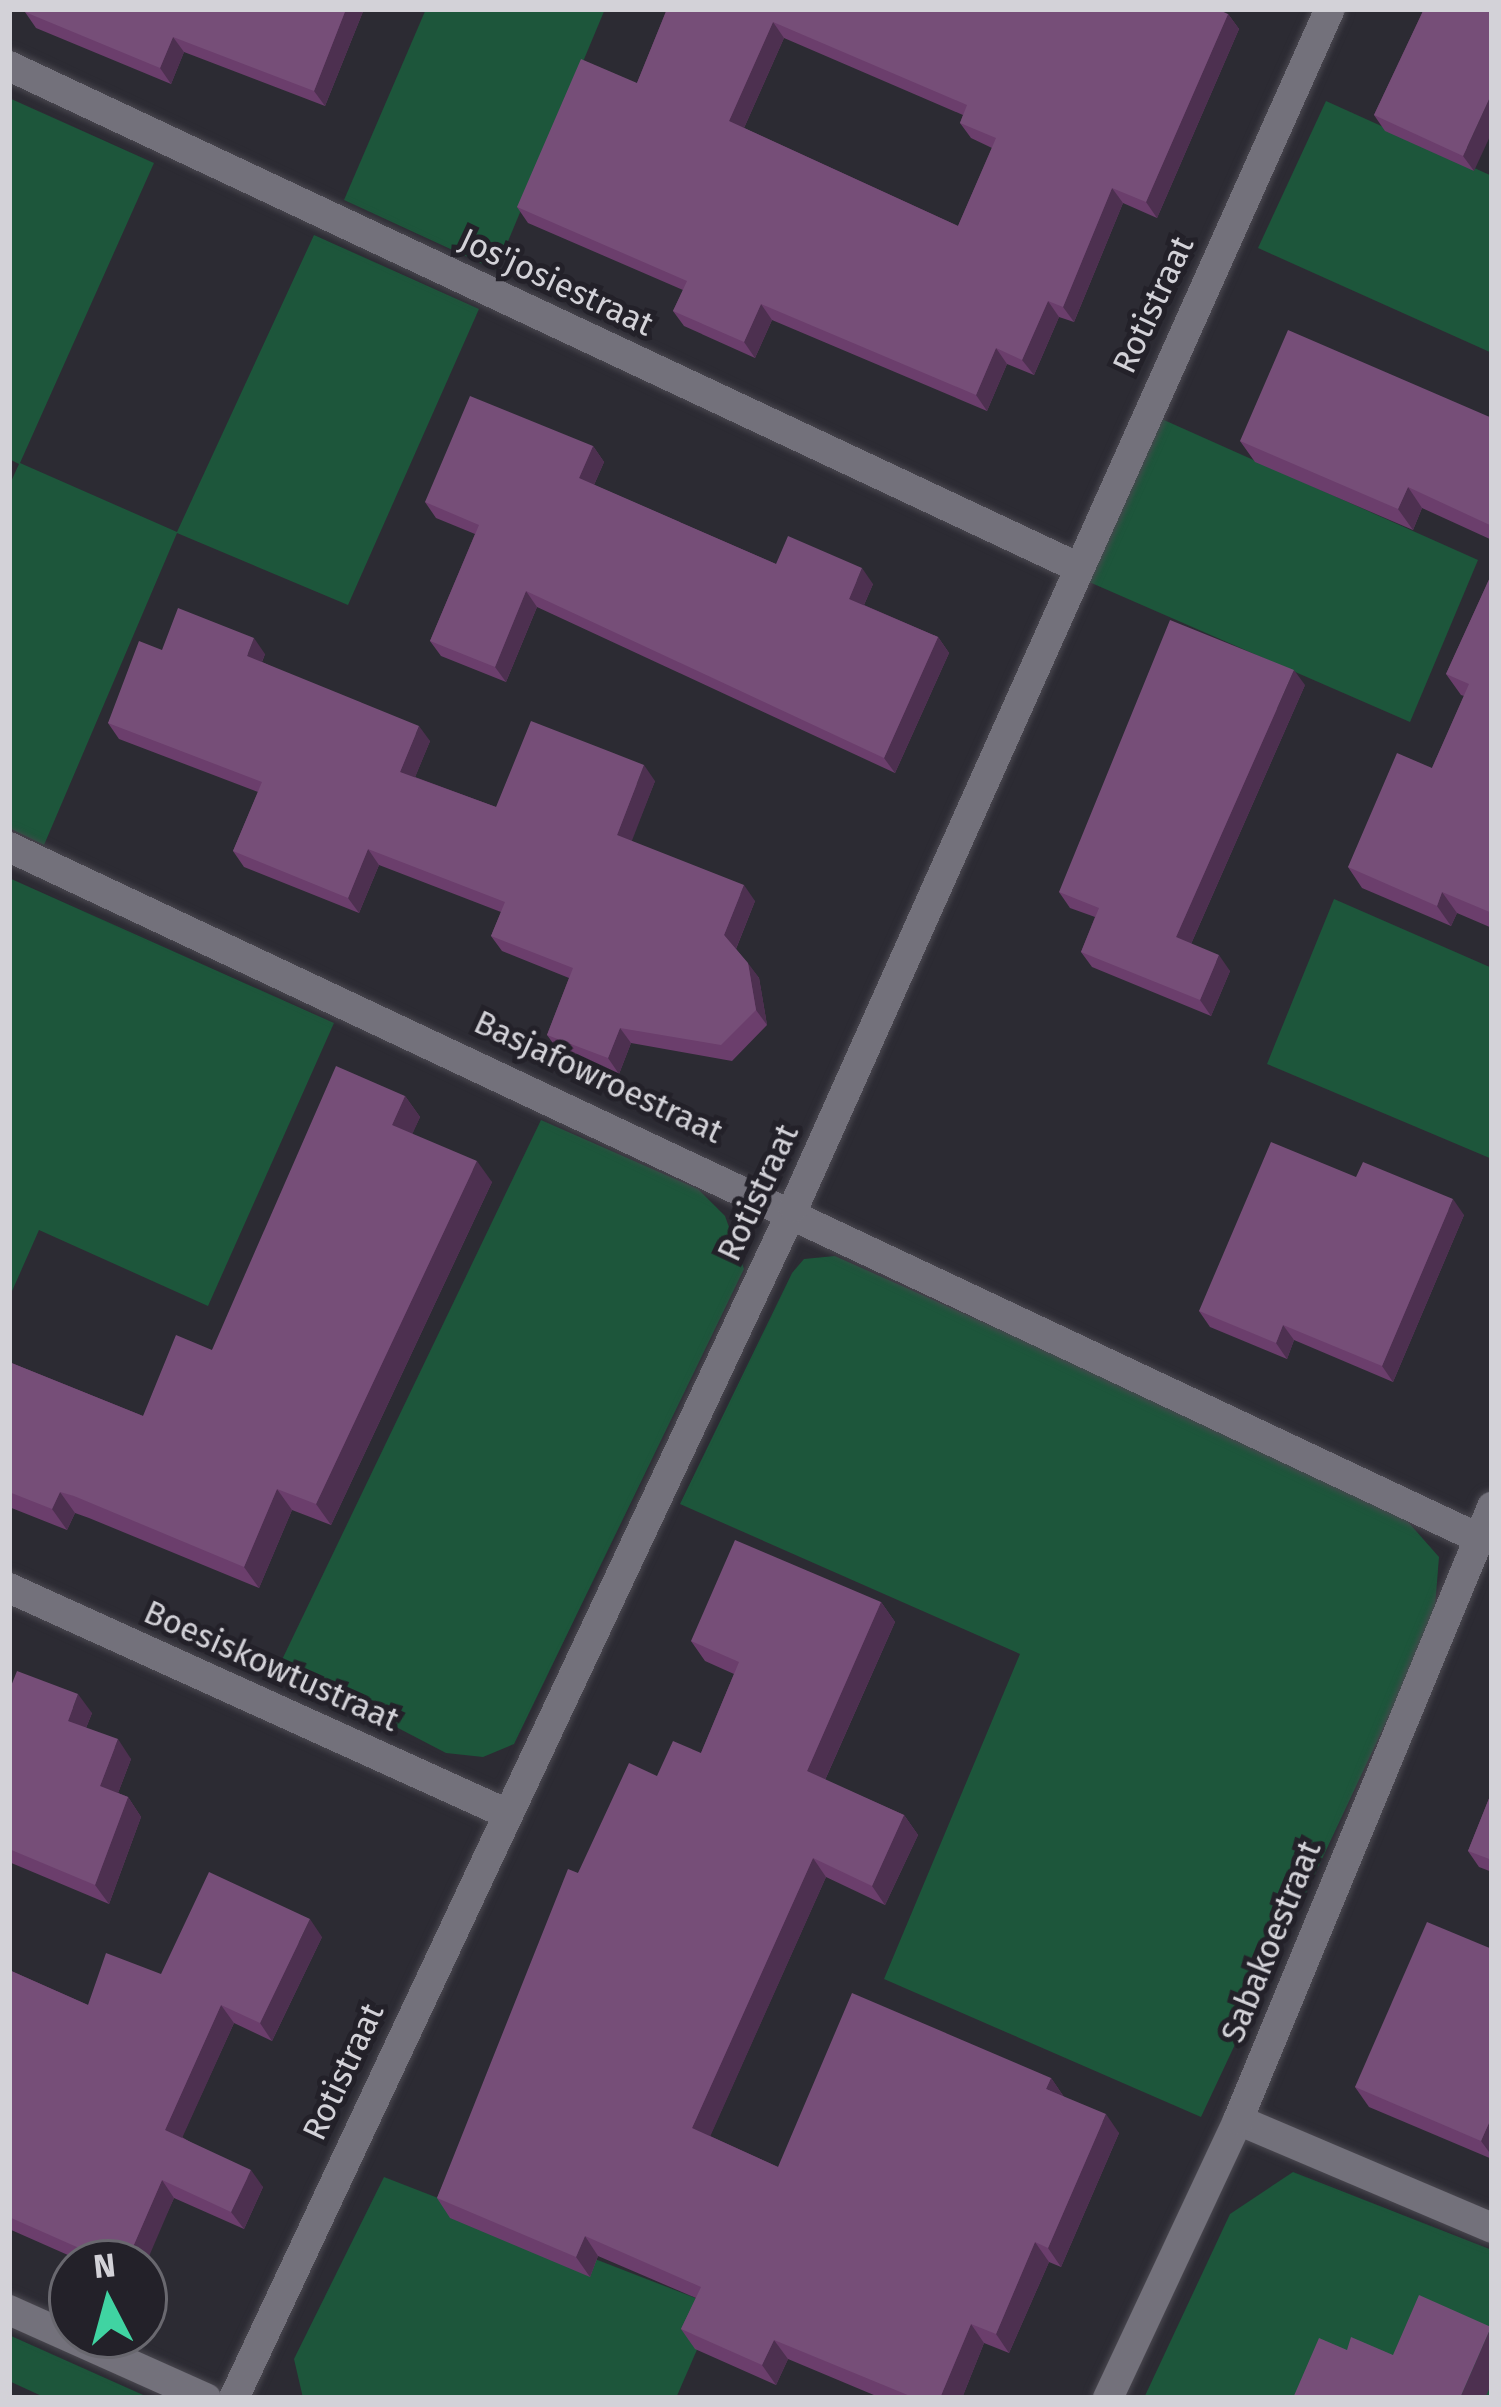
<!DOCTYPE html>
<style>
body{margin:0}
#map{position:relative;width:1501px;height:2407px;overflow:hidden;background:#2c2b33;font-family:"Fira Sans",sans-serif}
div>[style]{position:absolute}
.green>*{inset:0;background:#1d563b}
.roads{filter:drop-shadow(0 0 3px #4a4850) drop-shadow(0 0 3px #4a4850)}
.street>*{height:30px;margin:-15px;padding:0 15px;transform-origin:15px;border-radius:15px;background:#73717b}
.wall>*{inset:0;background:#6b3e6c}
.shaded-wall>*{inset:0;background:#4d3050}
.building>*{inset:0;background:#764e78}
span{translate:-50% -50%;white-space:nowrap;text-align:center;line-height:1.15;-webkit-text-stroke:10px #232129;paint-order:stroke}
.street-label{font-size:33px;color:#d3d2d8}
.frame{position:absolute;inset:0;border:12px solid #d3d2d8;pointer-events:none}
.north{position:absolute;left:48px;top:2239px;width:120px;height:120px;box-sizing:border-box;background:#232129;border:3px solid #69686f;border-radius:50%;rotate:354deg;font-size:33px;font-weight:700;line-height:48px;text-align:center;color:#d3d2d8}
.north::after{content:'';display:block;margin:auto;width:42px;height:54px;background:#40d4a2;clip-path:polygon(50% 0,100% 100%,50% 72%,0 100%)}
</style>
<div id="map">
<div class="green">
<i style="clip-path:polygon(426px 9px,605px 9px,496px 270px,344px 200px)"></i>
<i style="clip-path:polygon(9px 98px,154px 163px,20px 463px,177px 532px,314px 235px,479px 309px,348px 605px,177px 533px,44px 845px,9px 828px,9px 486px,19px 464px,9px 459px)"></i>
<i style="clip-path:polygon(1326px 101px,1492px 176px,1492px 353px,1258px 248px)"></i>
<i style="clip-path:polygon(1155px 416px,1478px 560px,1410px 722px,1080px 578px)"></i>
<i style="clip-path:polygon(9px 878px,334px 1023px,208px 1306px,39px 1230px,9px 1298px)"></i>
<i style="clip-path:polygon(1334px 899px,1492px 968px,1492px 1159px,1267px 1064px)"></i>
<i style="clip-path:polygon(541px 1120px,698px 1189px,725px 1216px,744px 1269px,514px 1744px,483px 1757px,446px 1753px,279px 1666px)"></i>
<i style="clip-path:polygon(835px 1256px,1394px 1506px,1439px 1557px,1434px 1620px,1201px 2117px,884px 1979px,1020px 1654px,680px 1504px,792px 1273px,804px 1259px)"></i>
<i style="clip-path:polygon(1293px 2172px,1492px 2250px,1492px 2398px,1144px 2398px,1230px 2214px)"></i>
<i style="clip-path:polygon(384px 2177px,716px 2306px,676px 2398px,303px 2398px,294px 2359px)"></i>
<i style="clip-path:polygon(9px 2335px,150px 2398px,46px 2398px,9px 2381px)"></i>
</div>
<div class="roads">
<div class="street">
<i style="left:9px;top:66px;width:1175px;rotate:25.13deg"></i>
<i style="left:9px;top:847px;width:1623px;rotate:25.19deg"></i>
<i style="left:9px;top:1588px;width:542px;rotate:24.39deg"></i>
<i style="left:1238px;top:2120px;width:276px;rotate:23deg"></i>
<i style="left:9px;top:2310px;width:216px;rotate:24.1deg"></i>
<i style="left:234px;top:2398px;width:1316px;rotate:-64.82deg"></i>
<i style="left:794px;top:1207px;width:1312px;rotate:-65.9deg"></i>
<i style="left:1108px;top:2398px;width:307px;rotate:-64.9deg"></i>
<i style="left:1238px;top:2120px;width:664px;rotate:-67.49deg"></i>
</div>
</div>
<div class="wall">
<i style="clip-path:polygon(27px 9px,364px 9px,325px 106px,184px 52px,171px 84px,36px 28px,25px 12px)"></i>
<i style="clip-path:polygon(evenodd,667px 9px,1228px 14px,1239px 29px,1157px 218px,1123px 203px,1074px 322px,1059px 317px,1034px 375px,1007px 364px,987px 411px,772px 320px,755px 358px,684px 326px,673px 311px,683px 290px,528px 223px,517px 207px,637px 83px,667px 9px,784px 38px,963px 115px,960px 123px,971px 138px,992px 148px,958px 226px,744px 128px,784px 38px)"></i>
<i style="clip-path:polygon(1424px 9px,1474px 171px,1385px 131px,1374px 115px)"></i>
<i style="clip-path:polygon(1492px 418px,1492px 540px,1422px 508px,1413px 530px,1255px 462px,1240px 441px)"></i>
<i style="clip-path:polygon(593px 446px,604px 462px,594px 485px,776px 564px,873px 584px,864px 605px,938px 637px,949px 653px,895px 773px,537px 607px,506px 682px,441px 656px,430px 641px,475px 534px,436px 518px,425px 502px)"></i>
<i style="clip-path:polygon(1492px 573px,1492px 928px,1457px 913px,1451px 926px,1362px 888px,1348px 867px,1432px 768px,1464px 696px,1461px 695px,1446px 674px)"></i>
<i style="clip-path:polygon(162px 650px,265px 654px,262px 662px,430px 741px,415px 777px,496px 807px,655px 781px,631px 841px,755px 901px,736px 949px,759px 978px,767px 1025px,732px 1061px,631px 1043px,619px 1074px,558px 1050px,547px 1035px,569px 978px,502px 951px,491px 936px,501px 912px,379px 865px,359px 913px,244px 867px,233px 851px,258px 792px,119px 739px,108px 723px)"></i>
<i style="clip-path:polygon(1305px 685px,1191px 944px,1230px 971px,1211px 1016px,1092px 967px,1081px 952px,1095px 917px,1070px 908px,1059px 892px)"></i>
<i style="clip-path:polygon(405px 1096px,420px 1117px,412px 1134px,492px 1182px,331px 1525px,292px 1510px,259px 1588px,89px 1518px,75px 1513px,67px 1530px,9px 1507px,9px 1362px,143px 1416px,212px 1350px)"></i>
<i style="clip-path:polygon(1356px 1177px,1464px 1215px,1393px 1382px,1294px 1340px,1287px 1359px,1210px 1327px,1199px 1311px)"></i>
<i style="clip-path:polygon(881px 1602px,895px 1622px,825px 1780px,904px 1815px,918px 1835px,885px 1905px,826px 1877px,710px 2136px,778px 2167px,1051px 2078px,1064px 2097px,1119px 2133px,1061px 2267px,1049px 2262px,1009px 2353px,984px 2343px,962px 2398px,881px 2398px,788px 2359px,776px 2385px,695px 2349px,681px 2329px,696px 2298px,598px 2256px,590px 2277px,450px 2218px,437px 2198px,578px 1873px,657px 1776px,701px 1753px,734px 1674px,705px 1661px,691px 1641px)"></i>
<i style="clip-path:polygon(9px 1691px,92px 1713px,86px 1728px,131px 1759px,118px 1793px,128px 1797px,141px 1817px,109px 1904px,9px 1862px)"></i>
<i style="clip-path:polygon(1492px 1791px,1492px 1872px,1479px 1867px,1468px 1851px)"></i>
<i style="clip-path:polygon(322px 1937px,272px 2041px,234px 2023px,182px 2137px,263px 2187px,244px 2229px,174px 2198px,144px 2263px,86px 2263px,9px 2229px,9px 1970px,88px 2005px,161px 1974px)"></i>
<i style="clip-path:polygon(1492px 1949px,1492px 2159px,1369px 2107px,1355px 2087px)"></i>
</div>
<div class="shaded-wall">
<i style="clip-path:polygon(346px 9px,364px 9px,325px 106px,314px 91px)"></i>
<i style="clip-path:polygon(1228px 14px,1239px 29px,1157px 218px,1146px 202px)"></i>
<i style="clip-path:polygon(773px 22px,784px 38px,740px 137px,729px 121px)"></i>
<i style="clip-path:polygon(173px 37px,184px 52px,171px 84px,160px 68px)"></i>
<i style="clip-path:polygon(1492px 93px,1492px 132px,1474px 171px,1463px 156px)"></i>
<i style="clip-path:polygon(1112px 188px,1123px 203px,1074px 322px,1063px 307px)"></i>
<i style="clip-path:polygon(1048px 301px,1059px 317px,1034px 375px,1022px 360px)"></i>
<i style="clip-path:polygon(761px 304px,772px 320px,755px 358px,744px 342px)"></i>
<i style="clip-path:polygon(996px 348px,1007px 364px,987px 411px,976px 395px)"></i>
<i style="clip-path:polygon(593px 446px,604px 462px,590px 494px,579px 478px)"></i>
<i style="clip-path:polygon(1408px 487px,1422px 508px,1413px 530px,1398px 509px)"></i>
<i style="clip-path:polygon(862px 568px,873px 584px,860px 614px,849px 599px)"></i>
<i style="clip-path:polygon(526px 591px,537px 607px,506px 682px,495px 667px)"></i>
<i style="clip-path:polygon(938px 637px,949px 653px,895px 773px,884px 758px)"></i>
<i style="clip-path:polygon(254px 638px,265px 654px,258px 671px,247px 656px)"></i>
<i style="clip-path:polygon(1294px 670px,1305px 685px,1187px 953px,1176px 937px)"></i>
<i style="clip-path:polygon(419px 726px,430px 741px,411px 787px,400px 772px)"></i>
<i style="clip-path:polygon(644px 765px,655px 781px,628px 851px,617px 835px)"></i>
<i style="clip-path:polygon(368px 849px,379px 865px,359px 913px,348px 898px)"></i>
<i style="clip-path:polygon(744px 885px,755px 901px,735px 951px,724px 935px)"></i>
<i style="clip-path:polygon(1442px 892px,1457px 913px,1451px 926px,1437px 906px)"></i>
<i style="clip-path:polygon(1219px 955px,1230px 971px,1211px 1016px,1200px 1000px)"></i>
<i style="clip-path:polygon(748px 963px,759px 978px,767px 1025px,756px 1010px)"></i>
<i style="clip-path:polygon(620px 1028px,631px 1043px,619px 1074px,608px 1058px)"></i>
<i style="clip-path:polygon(405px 1096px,420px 1117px,407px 1146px,392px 1125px)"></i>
<i style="clip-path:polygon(477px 1161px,492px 1182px,331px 1525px,316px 1504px)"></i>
<i style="clip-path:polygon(1453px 1199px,1464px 1215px,1393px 1382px,1382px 1366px)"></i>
<i style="clip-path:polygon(1283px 1325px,1294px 1340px,1287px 1359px,1276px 1343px)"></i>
<i style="clip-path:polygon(277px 1489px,292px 1510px,259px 1588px,244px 1567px)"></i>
<i style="clip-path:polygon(60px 1492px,75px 1513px,67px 1530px,52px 1509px)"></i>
<i style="clip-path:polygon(881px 1602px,895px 1622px,820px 1791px,807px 1771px)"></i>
<i style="clip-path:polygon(78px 1694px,92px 1713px,81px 1740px,68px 1721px)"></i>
<i style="clip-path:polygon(118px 1739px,131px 1759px,113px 1806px,100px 1786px)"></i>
<i style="clip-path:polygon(128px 1797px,141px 1817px,109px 1904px,95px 1885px)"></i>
<i style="clip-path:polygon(904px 1815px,918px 1835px,885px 1905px,872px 1886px)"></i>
<i style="clip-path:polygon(813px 1858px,826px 1877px,705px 2148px,692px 2128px)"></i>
<i style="clip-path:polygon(310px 1919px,322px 1937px,272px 2041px,260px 2023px)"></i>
<i style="clip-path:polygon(221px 2005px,234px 2023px,178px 2147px,165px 2130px)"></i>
<i style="clip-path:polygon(1051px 2078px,1064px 2097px,1046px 2089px)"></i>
<i style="clip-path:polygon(1106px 2114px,1119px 2133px,1061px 2267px,1048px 2248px)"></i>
<i style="clip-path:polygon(1492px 2116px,1492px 2156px,1481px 2141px)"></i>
<i style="clip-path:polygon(251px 2170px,263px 2187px,244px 2229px,231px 2212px)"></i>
<i style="clip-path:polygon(162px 2180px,174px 2198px,144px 2268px,144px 2263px,126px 2263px)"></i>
<i style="clip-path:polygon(585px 2236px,598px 2256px,590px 2277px,576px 2257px)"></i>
<i style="clip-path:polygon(1035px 2242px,1049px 2262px,1009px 2353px,996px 2334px)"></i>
<i style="clip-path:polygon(971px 2324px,984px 2343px,962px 2398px,940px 2398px)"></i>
<i style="clip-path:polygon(1491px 2327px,1492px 2383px,1485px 2398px,1460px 2398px)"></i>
<i style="clip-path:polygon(774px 2340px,788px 2359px,776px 2385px,762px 2365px)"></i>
</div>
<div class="building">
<i style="clip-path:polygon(27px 9px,346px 9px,314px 91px,173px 37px,160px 68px,25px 12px)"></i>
<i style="clip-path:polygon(evenodd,667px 9px,1217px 9px,1228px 14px,1146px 202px,1112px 188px,1063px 307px,1048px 301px,1022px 360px,996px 348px,976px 395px,761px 304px,744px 342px,673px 311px,687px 281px,517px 207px,581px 59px,637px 83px,667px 9px,773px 22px,967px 105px,960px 123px,996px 138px,958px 226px,729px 121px,773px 22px)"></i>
<i style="clip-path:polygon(1424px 9px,1492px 9px,1492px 93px,1463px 156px,1374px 115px)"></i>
<i style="clip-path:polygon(1288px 330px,1492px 418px,1492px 526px,1408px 487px,1398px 509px,1240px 441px)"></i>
<i style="clip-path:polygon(470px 396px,593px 446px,579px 478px,776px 564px,788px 536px,862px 568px,849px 599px,938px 637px,884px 758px,526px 591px,495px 667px,430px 641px,479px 525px,425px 502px)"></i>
<i style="clip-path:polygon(1492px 573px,1492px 913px,1442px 892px,1437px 906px,1348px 867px,1397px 753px,1432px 768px,1469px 684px,1446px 674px)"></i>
<i style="clip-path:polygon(178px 608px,254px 638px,247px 656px,419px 726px,400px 772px,496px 807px,531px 721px,644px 765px,617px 835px,744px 885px,724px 935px,748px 963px,756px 1010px,721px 1045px,620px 1028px,608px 1058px,547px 1035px,573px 968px,491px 936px,505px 902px,368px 849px,348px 898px,233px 851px,262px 782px,108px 723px,139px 641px,162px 650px)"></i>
<i style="clip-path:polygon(1170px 620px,1294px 670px,1176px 937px,1219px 955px,1200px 1000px,1081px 952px,1099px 908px,1059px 892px)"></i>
<i style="clip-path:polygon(336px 1066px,405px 1096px,392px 1125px,477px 1161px,316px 1504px,277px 1489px,244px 1567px,74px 1496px,60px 1492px,52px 1509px,9px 1492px,9px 1362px,143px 1416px,176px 1335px,212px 1350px)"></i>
<i style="clip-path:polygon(1271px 1142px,1356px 1177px,1363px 1162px,1453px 1199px,1382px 1366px,1283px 1325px,1276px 1343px,1199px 1311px)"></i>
<i style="clip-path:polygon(735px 1540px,881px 1602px,807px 1771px,904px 1815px,872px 1886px,813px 1858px,692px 2128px,778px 2167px,852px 1993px,1051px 2078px,1046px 2089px,1106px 2114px,1048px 2248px,1035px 2242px,996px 2334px,971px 2324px,940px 2398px,915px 2398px,774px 2340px,762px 2365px,681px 2329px,701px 2287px,585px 2236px,576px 2257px,437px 2198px,568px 1869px,578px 1873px,629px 1763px,657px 1776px,673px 1741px,701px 1753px,739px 1662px,691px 1641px)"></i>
<i style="clip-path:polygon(17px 1671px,78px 1694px,68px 1721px,118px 1739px,100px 1786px,128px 1797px,95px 1885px,9px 1849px,9px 1691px)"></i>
<i style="clip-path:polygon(1492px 1791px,1492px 1860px,1468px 1851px)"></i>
<i style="clip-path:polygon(209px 1872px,310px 1919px,260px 2023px,221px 2005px,165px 2130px,251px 2170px,231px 2212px,162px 2180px,126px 2263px,113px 2263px,9px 2217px,9px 1970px,88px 2005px,106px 1953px,161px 1974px)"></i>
<i style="clip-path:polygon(1427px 1922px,1492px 1949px,1492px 2116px,1481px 2141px,1355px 2087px)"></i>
<i style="clip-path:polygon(1419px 2295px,1491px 2327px,1460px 2398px,1293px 2398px,1319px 2338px,1347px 2350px,1351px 2337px,1393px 2355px)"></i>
</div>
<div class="street-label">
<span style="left:556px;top:283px;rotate:25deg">Jos'josiestraat</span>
<span style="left:1154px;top:305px;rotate:-65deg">Rotistraat</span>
<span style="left:598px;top:1078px;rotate:25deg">Basjafowroestraat</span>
<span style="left:759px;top:1193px;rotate:-65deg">Rotistraat</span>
<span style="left:271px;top:1667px;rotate:24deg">Boesiskowtustraat</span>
<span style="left:1272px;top:1942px;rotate:-68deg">Sabakoestraat</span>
<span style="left:344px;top:2072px;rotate:-65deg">Rotistraat</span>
</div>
<div class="frame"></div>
<div class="north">N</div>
</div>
